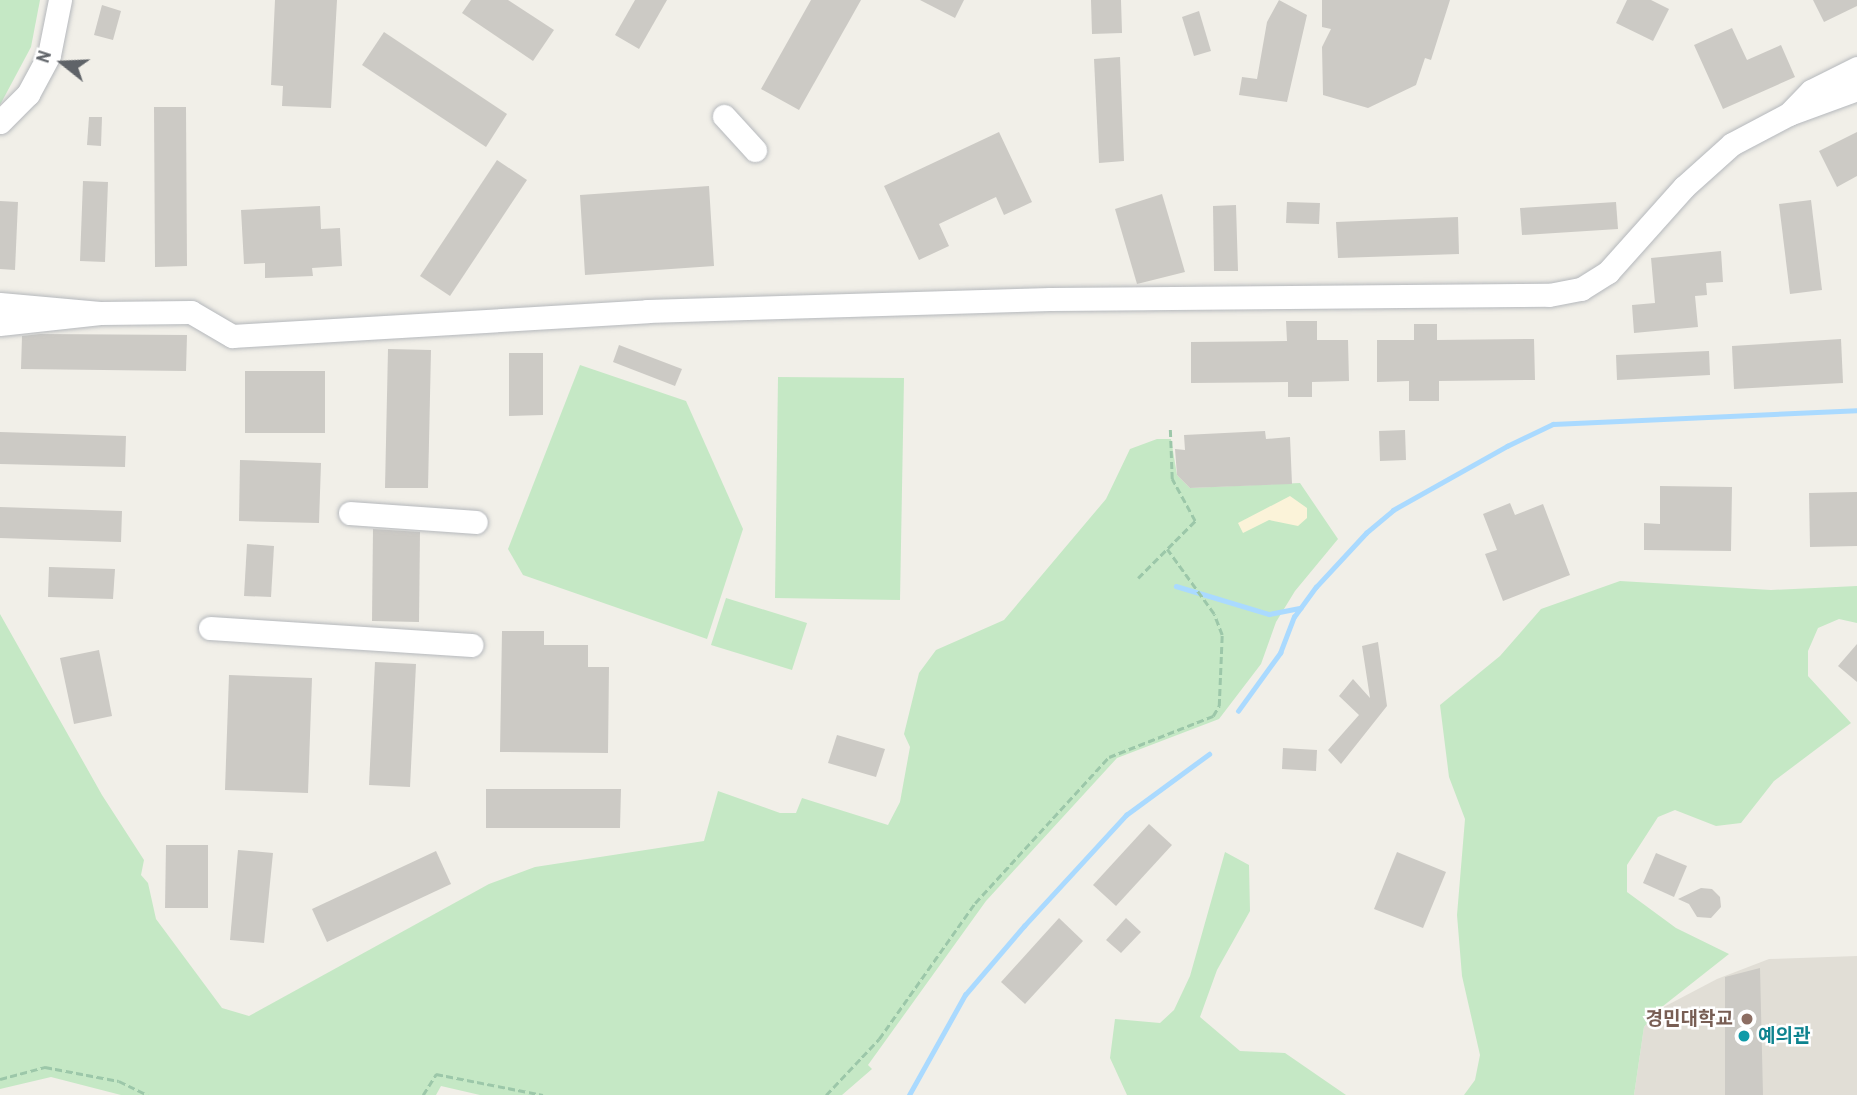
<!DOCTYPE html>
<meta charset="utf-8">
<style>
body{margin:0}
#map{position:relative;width:1857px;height:1095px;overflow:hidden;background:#f1efe8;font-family:"Archivo Narrow","Noto Sans KR",sans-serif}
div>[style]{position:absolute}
.education>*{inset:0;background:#e1ded6}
.green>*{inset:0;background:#c5e8c5}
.sand>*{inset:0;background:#fbf3d9}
.stream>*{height:4.5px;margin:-2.25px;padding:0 2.25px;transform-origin:2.25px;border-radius:2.25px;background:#aadaff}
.building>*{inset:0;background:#cccac5}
.path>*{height:2.5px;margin-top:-1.25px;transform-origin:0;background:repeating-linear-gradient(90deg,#9cc7a9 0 7px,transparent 0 10.5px)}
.roads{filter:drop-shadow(0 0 2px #b5b8bc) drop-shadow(0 0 2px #b5b8bc)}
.minor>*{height:23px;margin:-11.5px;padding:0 11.5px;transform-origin:11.5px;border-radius:11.5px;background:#fff}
.dots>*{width:19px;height:19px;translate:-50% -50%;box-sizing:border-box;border:4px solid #fff;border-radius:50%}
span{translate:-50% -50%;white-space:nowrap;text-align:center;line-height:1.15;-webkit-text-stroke:5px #fff;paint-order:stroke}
.education-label{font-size:19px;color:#785e54;font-weight:700}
.right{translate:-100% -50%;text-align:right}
.culture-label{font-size:19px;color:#0d838f;font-weight:700}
.left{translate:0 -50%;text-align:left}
.north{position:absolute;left:28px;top:28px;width:70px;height:70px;-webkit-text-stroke:5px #fff;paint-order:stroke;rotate:288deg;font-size:19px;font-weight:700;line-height:28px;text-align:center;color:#5f6368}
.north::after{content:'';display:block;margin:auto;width:24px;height:32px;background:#5f6368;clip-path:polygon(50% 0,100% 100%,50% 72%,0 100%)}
</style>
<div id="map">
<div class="education">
<i style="clip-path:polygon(1857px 956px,1857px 1095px,1634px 1095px,1644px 1027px,1658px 1010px,1717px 979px,1769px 959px)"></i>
</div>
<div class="green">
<i style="clip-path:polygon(0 0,40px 0,31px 47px,0 105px)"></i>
<i style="clip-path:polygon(580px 365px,686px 401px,743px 529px,707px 639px,523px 575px,508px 549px)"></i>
<i style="clip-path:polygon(778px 377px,904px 378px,900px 600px,775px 598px)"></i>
<i style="clip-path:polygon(1157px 439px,1171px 439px,1177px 475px,1190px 488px,1300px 483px,1338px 539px,1295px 591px,1276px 622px,1261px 664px,1219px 719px,1117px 758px,986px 901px,868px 1065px,872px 1069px,842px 1095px,480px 1095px,441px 1086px,436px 1095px,121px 1095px,51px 1077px,0 1089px,0 614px,102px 795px,144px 860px,141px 875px,148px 883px,156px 919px,222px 1008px,249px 1016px,489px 884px,535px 867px,704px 841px,718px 791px,780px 813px,796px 813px,802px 798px,888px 825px,900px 802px,910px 747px,904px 734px,919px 673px,936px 650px,1004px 620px,1106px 499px,1130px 449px)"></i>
<i style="clip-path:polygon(1620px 581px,1771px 590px,1857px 586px,1857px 623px,1839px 619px,1818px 628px,1808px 651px,1808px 676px,1851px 723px,1774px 781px,1741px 823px,1716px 826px,1675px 810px,1658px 817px,1627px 865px,1627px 892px,1676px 928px,1729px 954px,1658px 1010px,1644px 1027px,1634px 1095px,1464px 1095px,1475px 1080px,1480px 1055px,1462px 976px,1457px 915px,1465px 819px,1449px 777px,1440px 705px,1500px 656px,1541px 609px)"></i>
<i style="clip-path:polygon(726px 598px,807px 623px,792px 670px,711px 645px)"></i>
<i style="clip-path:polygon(1225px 852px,1249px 865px,1250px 911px,1217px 970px,1200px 1017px,1240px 1051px,1285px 1053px,1346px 1095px,1127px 1095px,1110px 1058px,1115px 1019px,1160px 1023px,1174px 1010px,1190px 976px)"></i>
</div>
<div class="sand">
<i style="clip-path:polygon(1290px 496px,1307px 508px,1307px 518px,1298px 526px,1269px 520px,1243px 533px,1238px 523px)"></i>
</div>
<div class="stream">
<i style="left:1176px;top:586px;width:97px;rotate:16.8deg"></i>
<i style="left:1269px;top:614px;width:32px;rotate:-11deg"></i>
<i style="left:1238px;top:711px;width:72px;rotate:-54.1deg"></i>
<i style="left:1280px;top:653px;width:39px;rotate:-69deg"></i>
<i style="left:1294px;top:617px;width:37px;rotate:-54deg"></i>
<i style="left:1316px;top:587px;width:74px;rotate:-47.2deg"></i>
<i style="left:1366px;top:533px;width:35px;rotate:-40deg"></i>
<i style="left:1393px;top:510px;width:131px;rotate:-29.3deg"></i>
<i style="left:1507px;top:446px;width:51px;rotate:-25.6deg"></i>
<i style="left:1553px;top:424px;width:304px;rotate:-2.6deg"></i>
<i style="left:909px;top:1095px;width:115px;rotate:-60.8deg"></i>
<i style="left:965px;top:995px;width:91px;rotate:-49.5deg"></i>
<i style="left:1024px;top:926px;width:151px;rotate:-47.4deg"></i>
<i style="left:1126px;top:815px;width:103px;rotate:-36.3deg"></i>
</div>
<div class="building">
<i style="clip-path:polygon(275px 0,337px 0,331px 108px,282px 106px,283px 86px,271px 85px)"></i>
<i style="clip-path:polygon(471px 0,508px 0,554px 30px,533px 61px,462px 13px)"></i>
<i style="clip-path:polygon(635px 0,667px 0,639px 49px,615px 35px)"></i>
<i style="clip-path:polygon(811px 0,861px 0,799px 110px,761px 89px)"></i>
<i style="clip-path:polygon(920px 0,964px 0,955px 18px)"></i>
<i style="clip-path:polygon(1091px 0,1121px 0,1122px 33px,1092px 34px)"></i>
<i style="clip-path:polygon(1279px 0,1307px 15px,1287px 102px,1239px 95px,1242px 77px,1257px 79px,1267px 22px)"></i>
<i style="clip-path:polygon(1322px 0,1450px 0,1431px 60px,1425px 58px,1416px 85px,1368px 108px,1323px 95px,1322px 47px,1331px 29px,1322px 27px)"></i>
<i style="clip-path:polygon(1627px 0,1651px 0,1669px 9px,1653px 41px,1616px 23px)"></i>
<i style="clip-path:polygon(1813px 0,1857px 0,1857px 6px,1824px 22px)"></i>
<i style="clip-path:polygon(102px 5px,121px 11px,113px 40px,94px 35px)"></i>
<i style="clip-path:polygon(1199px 11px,1211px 51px,1194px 56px,1182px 17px)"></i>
<i style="clip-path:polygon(1732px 28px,1747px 60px,1781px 45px,1795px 77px,1723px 109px,1694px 45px)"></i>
<i style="clip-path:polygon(384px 32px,507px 114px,486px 147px,362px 65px)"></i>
<i style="clip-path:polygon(1120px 57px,1124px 161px,1099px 163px,1094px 59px)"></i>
<i style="clip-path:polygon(154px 107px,186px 107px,187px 266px,155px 267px)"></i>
<i style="clip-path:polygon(89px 117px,102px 117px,101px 146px,87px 145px)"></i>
<i style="clip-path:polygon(999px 132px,1032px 202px,1004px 215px,996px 197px,939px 224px,949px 246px,919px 260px,884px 186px)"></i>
<i style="clip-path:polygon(1857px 132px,1857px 176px,1837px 187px,1819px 151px)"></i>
<i style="clip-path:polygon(497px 160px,527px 180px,450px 296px,420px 276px)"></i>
<i style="clip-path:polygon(83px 181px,108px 182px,105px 262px,80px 261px)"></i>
<i style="clip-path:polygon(709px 186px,714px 266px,585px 275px,580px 195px)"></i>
<i style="clip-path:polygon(1162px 194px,1185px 272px,1137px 284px,1115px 209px)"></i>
<i style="clip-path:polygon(1811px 200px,1822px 290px,1790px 294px,1779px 204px)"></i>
<i style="clip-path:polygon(0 201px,18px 202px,15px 270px,0 269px)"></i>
<i style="clip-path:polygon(1287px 202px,1320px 203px,1319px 224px,1286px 223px)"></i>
<i style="clip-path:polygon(1616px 202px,1618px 229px,1522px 235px,1520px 208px)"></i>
<i style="clip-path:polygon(1236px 205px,1238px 271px,1214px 271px,1213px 206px)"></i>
<i style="clip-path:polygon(320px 206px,321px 229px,340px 228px,342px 266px,312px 268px,313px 276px,265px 278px,265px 263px,244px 264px,241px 210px)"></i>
<i style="clip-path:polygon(1458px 217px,1459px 254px,1338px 258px,1336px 222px)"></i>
<i style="clip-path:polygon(1721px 251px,1723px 282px,1706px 283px,1707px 295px,1695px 296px,1698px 327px,1634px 333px,1632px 305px,1655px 303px,1651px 258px)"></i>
<i style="clip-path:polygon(1286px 321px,1317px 321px,1317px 340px,1348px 340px,1349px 381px,1312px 382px,1312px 397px,1288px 397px,1288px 382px,1191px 383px,1191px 342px,1287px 341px)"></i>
<i style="clip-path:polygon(1414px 324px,1437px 324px,1437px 340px,1534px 339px,1535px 380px,1439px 381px,1439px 401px,1409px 401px,1409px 381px,1377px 382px,1377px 340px,1414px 340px)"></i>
<i style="clip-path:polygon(40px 334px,187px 335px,186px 371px,21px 369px,22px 336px)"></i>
<i style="clip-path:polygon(1841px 339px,1843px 383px,1734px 389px,1732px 346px)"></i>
<i style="clip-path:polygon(619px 345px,682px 369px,675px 386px,613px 362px)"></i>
<i style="clip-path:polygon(388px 349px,431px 350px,428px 488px,385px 488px)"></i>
<i style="clip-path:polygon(1709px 351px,1710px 375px,1617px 380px,1616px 355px)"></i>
<i style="clip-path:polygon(509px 353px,543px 353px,543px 415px,509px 416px)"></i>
<i style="clip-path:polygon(245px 371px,325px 371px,325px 433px,245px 433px)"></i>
<i style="clip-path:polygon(1405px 430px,1406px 460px,1380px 461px,1379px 431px)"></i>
<i style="clip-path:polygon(1265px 431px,1266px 439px,1290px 437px,1292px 484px,1190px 488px,1177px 475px,1175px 449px,1185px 450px,1184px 435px)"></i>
<i style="clip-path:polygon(0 432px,126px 436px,125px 467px,0 464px)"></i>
<i style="clip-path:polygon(240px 460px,321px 463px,319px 523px,239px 521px)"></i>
<i style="clip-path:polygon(1660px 486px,1732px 487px,1731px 551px,1644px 550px,1644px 523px,1660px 524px)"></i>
<i style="clip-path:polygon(1857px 492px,1857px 546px,1810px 547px,1809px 493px)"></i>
<i style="clip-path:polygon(1510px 503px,1515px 515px,1543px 504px,1570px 575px,1503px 601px,1485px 554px,1497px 550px,1483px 514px)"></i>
<i style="clip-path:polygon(0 507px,122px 511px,121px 542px,0 538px)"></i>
<i style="clip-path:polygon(373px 529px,420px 532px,419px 622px,372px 621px)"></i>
<i style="clip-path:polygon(247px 544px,274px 546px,271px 597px,244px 596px)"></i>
<i style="clip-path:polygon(49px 567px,115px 569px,113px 599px,48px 597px)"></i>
<i style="clip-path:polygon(502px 631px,544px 631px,544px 645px,588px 645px,588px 667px,609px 667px,608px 753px,500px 752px)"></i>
<i style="clip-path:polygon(1378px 642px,1387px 706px,1341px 764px,1328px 750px,1359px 715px,1339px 696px,1353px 679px,1370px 698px,1362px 646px)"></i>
<i style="clip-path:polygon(1857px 644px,1857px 682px,1838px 666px)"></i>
<i style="clip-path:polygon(99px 650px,112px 716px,74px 724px,60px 658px)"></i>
<i style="clip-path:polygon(375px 662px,416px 664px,410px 787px,369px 785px)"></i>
<i style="clip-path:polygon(229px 675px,312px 678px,308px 793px,225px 790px)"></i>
<i style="clip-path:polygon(837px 735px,885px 749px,876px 777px,828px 763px)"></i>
<i style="clip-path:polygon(1283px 748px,1317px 750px,1316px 771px,1282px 769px)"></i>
<i style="clip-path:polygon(486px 789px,621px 789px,620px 828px,486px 828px)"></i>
<i style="clip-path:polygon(1149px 824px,1172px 845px,1116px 906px,1093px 885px)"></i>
<i style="clip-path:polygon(166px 845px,208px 845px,208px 908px,165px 908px)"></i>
<i style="clip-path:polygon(238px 850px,273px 853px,264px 943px,230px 940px)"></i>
<i style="clip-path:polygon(436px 851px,451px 884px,327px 942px,312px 909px)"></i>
<i style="clip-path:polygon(1397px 852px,1446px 872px,1423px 928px,1374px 909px)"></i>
<i style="clip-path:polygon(1656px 853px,1687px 866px,1674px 897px,1643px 883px)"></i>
<i style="clip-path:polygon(1701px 888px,1712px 889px,1720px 897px,1721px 907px,1711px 918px,1697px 917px,1689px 904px,1678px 899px)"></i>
<i style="clip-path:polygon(1059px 918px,1083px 941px,1025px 1004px,1001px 982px)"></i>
<i style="clip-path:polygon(1126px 918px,1141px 932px,1121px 953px,1106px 940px)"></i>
<i style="clip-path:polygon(1760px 968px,1763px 1095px,1725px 1095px,1725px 977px)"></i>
</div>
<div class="path">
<i style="left:1138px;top:578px;width:81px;rotate:-45deg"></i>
<i style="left:1195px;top:521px;width:48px;rotate:-118.7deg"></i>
<i style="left:1172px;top:479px;width:52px;rotate:-92.2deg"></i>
<i style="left:0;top:1079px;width:47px;rotate:-14.9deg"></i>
<i style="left:45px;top:1067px;width:75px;rotate:10.7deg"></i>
<i style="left:119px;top:1081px;width:32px;rotate:26deg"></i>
<i style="left:423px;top:1095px;width:25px;rotate:-58deg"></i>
<i style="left:436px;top:1074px;width:109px;rotate:11.1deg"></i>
<i style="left:826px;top:1095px;width:77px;rotate:-46.6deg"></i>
<i style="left:879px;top:1039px;width:166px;rotate:-54.8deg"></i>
<i style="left:975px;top:903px;width:198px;rotate:-47.5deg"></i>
<i style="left:1109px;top:757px;width:112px;rotate:-21.5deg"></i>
<i style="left:1213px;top:716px;width:12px;rotate:-59deg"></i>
<i style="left:1219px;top:706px;width:71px;rotate:-87.6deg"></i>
<i style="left:1222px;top:635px;width:22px;rotate:-111deg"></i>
<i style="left:1214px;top:614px;width:80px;rotate:-125.9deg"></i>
</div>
<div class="roads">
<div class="minor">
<i style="left:1857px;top:68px;width:51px;rotate:153.4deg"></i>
<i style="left:1811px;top:91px;width:32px;rotate:134deg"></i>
<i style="left:1789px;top:114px;width:72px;rotate:-20.2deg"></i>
<i style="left:724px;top:116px;width:46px;rotate:47.6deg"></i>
<i style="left:0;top:122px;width:40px;rotate:-45deg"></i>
<i style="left:28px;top:94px;width:44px;rotate:-61.7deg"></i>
<i style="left:49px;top:55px;width:56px;rotate:-78.7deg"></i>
<i style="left:0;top:304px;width:100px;rotate:5.1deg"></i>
<i style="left:100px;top:313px;width:101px;rotate:173.7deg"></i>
<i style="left:100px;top:313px;width:91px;rotate:-0.6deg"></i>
<i style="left:191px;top:312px;width:48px;rotate:30.3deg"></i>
<i style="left:232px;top:336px;width:416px;rotate:-3.4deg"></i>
<i style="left:647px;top:311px;width:403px;rotate:-1.7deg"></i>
<i style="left:1050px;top:299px;width:499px;rotate:-0.5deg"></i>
<i style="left:1549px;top:295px;width:33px;rotate:-11deg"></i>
<i style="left:1581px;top:289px;width:32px;rotate:-32deg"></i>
<i style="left:1608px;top:272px;width:114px;rotate:-48.2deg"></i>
<i style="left:1684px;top:187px;width:64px;rotate:-41.9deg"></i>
<i style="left:1732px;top:144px;width:64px;rotate:-27.8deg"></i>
<i style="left:350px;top:513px;width:126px;rotate:4.1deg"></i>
<i style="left:210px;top:628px;width:262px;rotate:3.7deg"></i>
</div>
</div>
<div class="dots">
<i style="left:1747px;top:1019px;background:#8d6e63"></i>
<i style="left:1744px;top:1036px;background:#0f9aa8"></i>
</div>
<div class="education-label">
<span class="right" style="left:1733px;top:1019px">경민대학교</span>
</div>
<div class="culture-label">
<span class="left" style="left:1758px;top:1036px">예의관</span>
</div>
<div class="north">N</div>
</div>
